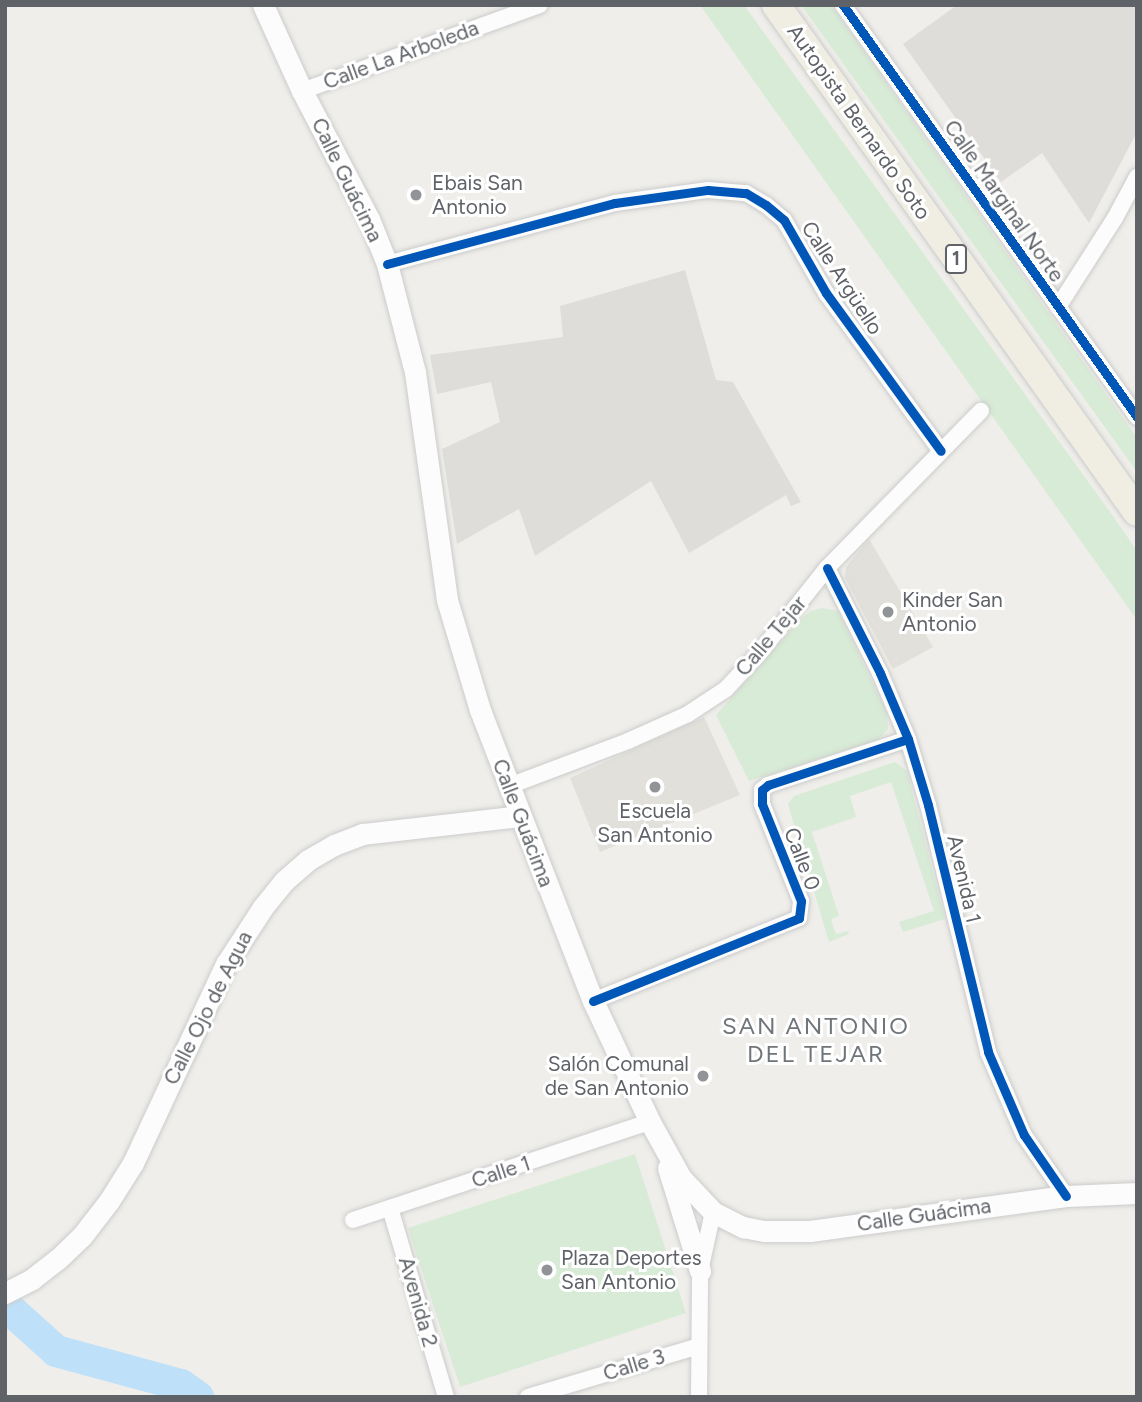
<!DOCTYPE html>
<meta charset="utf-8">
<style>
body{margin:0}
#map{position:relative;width:1142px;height:1402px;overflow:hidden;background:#efeeea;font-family:Figtree,sans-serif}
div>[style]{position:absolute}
.industrial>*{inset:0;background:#dfddda}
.education>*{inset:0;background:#e2e0da}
.green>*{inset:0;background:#d8ebd6}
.river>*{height:32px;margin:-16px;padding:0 16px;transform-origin:16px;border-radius:16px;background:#bfe0f9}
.roads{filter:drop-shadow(0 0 2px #cbcccc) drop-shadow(0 0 2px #cbcccc)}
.street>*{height:16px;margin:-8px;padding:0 8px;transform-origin:8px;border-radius:8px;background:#fdfcfc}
.secondary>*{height:21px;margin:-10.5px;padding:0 10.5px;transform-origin:10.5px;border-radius:10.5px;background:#fdfcfc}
.highway>*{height:28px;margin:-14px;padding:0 14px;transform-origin:14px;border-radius:14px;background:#f0ede3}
.cycleway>*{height:9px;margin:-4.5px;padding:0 4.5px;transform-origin:4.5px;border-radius:4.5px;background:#0057b8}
.dots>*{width:19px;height:19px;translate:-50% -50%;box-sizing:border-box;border:4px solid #fff;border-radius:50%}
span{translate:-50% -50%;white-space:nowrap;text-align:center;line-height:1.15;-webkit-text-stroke:6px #fff;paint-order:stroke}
.shield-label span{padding:2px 5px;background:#fff;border:2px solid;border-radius:5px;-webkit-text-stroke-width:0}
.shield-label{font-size:19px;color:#5f6368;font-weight:700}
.street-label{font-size:21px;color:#5f6368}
.poi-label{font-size:21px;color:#5f6368}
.left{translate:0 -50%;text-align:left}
.right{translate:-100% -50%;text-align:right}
.quarter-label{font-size:24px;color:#70757a;letter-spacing:2px}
.frame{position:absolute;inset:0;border:7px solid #5f6368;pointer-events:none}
</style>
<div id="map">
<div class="industrial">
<i style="clip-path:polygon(957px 5px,1137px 5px,1137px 132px,1089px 223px,1042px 153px,1001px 182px,903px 44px)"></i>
<i style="clip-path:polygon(685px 270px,716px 380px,733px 382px,801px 502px,791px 506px,786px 495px,689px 553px,651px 481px,535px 556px,519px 509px,457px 544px,442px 449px,500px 422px,491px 382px,437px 394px,430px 355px,563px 337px,560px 306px)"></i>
</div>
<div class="education">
<i style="clip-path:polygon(869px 539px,933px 647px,893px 669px,845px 578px,846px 567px)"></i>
<i style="clip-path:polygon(704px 717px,740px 795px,600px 852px,570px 778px)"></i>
</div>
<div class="green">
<i style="clip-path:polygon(700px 5px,744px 5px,1113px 516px,1137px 551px,1137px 620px)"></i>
<i style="clip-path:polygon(801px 5px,831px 5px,1137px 438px,1137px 472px)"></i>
<i style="clip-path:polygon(822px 608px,838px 611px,887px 713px,888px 729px,878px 740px,749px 781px,716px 715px,802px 618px,811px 611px)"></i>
<i style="clip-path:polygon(895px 762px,907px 771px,945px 919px,903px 932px,899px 922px,934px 911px,891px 782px,850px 796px,856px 817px,812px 832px,839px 916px,831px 919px,836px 934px,848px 931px,849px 934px,829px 942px,788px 804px,794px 796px)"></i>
<i style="clip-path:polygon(635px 1154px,686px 1313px,460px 1387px,408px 1228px)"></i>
</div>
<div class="river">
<i style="left:5px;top:1305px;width:69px;rotate:42deg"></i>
<i style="left:56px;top:1351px;width:130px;rotate:15.2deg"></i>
<i style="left:181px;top:1385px;width:21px;rotate:35deg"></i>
</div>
<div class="roads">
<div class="street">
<i style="left:843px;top:5px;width:506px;rotate:54.49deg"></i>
<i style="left:302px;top:91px;width:253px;rotate:-19.9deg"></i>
<i style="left:387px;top:264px;width:236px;rotate:-15deg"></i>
<i style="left:615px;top:203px;width:94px;rotate:-8deg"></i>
<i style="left:708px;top:190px;width:38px;rotate:5deg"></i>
<i style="left:746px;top:193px;width:23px;rotate:31deg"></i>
<i style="left:766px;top:205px;width:23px;rotate:40deg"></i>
<i style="left:784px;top:220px;width:84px;rotate:60.1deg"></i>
<i style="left:826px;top:293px;width:195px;rotate:54deg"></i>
<i style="left:1058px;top:307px;width:106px;rotate:-57.4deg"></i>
<i style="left:1115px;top:218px;width:47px;rotate:-61.8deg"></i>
<i style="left:827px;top:568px;width:118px;rotate:63.2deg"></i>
<i style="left:880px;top:673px;width:72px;rotate:67deg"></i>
<i style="left:908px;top:739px;width:69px;rotate:73.1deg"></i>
<i style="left:928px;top:805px;width:254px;rotate:76.3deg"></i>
<i style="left:988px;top:1052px;width:90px;rotate:66.6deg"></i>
<i style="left:1024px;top:1135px;width:74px;rotate:55.5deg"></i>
<i style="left:509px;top:786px;width:127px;rotate:-20.7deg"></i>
<i style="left:628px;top:741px;width:66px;rotate:-24.2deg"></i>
<i style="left:688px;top:714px;width:45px;rotate:-33.3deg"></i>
<i style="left:726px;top:689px;width:52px;rotate:-47.4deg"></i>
<i style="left:761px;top:651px;width:106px;rotate:-51.5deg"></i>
<i style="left:827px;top:568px;width:220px;rotate:-45.6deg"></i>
<i style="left:593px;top:1001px;width:222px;rotate:-21.9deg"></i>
<i style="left:799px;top:918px;width:17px;rotate:-83deg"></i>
<i style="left:801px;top:901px;width:105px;rotate:-111.9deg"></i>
<i style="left:762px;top:804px;width:14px;rotate:-90deg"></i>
<i style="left:762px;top:790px;width:8px;rotate:-40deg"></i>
<i style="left:768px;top:785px;width:147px;rotate:-18.2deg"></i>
<i style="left:390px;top:1208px;width:197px;rotate:73.5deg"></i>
<i style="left:353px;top:1220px;width:313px;rotate:-18.3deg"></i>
<i style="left:528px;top:1397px;width:178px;rotate:-16.6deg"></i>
<i style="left:699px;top:1397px;width:126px;rotate:-89.5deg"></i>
<i style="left:700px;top:1271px;width:60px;rotate:-77.6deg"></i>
</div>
<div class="secondary">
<i style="left:263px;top:5px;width:94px;rotate:65.6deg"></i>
<i style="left:302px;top:91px;width:144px;rotate:62.4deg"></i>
<i style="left:369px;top:219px;width:48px;rotate:68.2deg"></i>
<i style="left:387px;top:264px;width:112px;rotate:75.5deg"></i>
<i style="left:415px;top:372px;width:230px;rotate:82deg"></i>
<i style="left:447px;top:600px;width:115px;rotate:73.3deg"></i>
<i style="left:480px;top:710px;width:312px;rotate:68.8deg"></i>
<i style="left:593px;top:1001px;width:134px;rotate:64.8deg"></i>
<i style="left:650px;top:1122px;width:64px;rotate:61deg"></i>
<i style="left:681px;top:1178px;width:47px;rotate:46.7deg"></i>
<i style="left:713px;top:1212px;width:34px;rotate:27deg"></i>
<i style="left:743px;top:1227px;width:21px;rotate:11deg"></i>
<i style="left:764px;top:1231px;width:46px"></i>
<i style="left:810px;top:1231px;width:258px;rotate:-7.8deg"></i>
<i style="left:1066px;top:1196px;width:71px;rotate:-2.4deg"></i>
<i style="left:668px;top:1168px;width:108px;rotate:72.7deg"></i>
<i style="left:5px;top:1293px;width:30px;rotate:-27deg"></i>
<i style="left:32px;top:1279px;width:33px;rotate:-38deg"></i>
<i style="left:58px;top:1259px;width:33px;rotate:-44deg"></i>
<i style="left:82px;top:1236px;width:44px;rotate:-52.4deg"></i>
<i style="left:109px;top:1201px;width:45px;rotate:-57.7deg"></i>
<i style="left:133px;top:1163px;width:220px;rotate:-65deg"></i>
<i style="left:226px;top:964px;width:68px;rotate:-57deg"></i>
<i style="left:263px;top:907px;width:33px;rotate:-51deg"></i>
<i style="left:284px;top:881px;width:32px;rotate:-41deg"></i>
<i style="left:308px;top:860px;width:30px;rotate:-30deg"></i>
<i style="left:334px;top:845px;width:31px;rotate:-21deg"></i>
<i style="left:363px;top:834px;width:158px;rotate:-6.5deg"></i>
</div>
<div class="highway">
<i style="left:776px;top:5px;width:622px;rotate:54.55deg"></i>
</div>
</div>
<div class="cycleway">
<i style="left:843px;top:5px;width:506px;rotate:54.49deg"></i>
<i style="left:387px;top:264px;width:236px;rotate:-15deg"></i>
<i style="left:615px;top:203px;width:94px;rotate:-8deg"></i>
<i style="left:708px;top:190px;width:38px;rotate:5deg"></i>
<i style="left:746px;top:193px;width:23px;rotate:31deg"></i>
<i style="left:766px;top:205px;width:23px;rotate:40deg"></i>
<i style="left:784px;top:220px;width:84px;rotate:60.1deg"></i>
<i style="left:826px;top:293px;width:195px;rotate:54deg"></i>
<i style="left:827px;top:568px;width:118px;rotate:63.2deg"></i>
<i style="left:880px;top:673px;width:72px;rotate:67deg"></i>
<i style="left:908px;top:739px;width:69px;rotate:73.1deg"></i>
<i style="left:928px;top:805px;width:254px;rotate:76.3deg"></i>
<i style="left:988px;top:1052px;width:90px;rotate:66.6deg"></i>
<i style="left:1024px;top:1135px;width:74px;rotate:55.5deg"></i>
<i style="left:593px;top:1001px;width:222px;rotate:-21.9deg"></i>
<i style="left:799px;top:918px;width:17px;rotate:-83deg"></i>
<i style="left:801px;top:901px;width:105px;rotate:-111.9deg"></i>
<i style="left:762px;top:804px;width:14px;rotate:-90deg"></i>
<i style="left:762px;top:790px;width:8px;rotate:-40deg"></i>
<i style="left:768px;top:785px;width:147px;rotate:-18.2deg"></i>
</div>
<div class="dots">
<i style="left:416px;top:195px;background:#919496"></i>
<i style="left:888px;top:612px;background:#919496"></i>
<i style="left:655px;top:787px;background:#919496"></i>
<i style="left:703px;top:1076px;background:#919496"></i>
<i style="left:547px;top:1270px;background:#919496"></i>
</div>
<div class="shield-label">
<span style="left:956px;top:259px">1</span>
</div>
<div class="street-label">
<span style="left:401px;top:55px;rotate:-20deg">Calle La Arboleda</span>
<span style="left:859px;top:122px;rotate:55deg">Autopista Bernardo Soto</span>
<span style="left:347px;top:180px;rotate:64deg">Calle Guácima</span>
<span style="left:1004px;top:201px;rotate:55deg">Calle Marginal Norte</span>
<span style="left:842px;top:278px;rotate:57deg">Calle Argüello</span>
<span style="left:771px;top:636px;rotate:-50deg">Calle Tejar</span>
<span style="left:523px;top:823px;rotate:69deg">Calle Guácima</span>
<span style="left:802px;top:859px;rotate:69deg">Calle 0</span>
<span style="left:964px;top:879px;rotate:77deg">Avenida 1</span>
<span style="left:208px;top:1008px;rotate:-63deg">Calle Ojo de Agua</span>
<span style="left:501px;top:1172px;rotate:-18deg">Calle 1</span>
<span style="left:924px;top:1215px;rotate:-8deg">Calle Guácima</span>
<span style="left:418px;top:1302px;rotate:74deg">Avenida 2</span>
<span style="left:634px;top:1365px;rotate:-17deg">Calle 3</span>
</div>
<div class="poi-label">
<span class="left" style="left:432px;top:195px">Ebais San<br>Antonio</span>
<span class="left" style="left:902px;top:612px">Kinder San<br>Antonio</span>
<span style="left:655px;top:823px">Escuela<br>San Antonio</span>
<span class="right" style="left:689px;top:1076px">Salón Comunal<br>de San Antonio</span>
<span class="left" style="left:561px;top:1270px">Plaza Deportes<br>San Antonio</span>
</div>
<div class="quarter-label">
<span style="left:816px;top:1040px">SAN ANTONIO<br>DEL TEJAR</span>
</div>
<div class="frame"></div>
</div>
